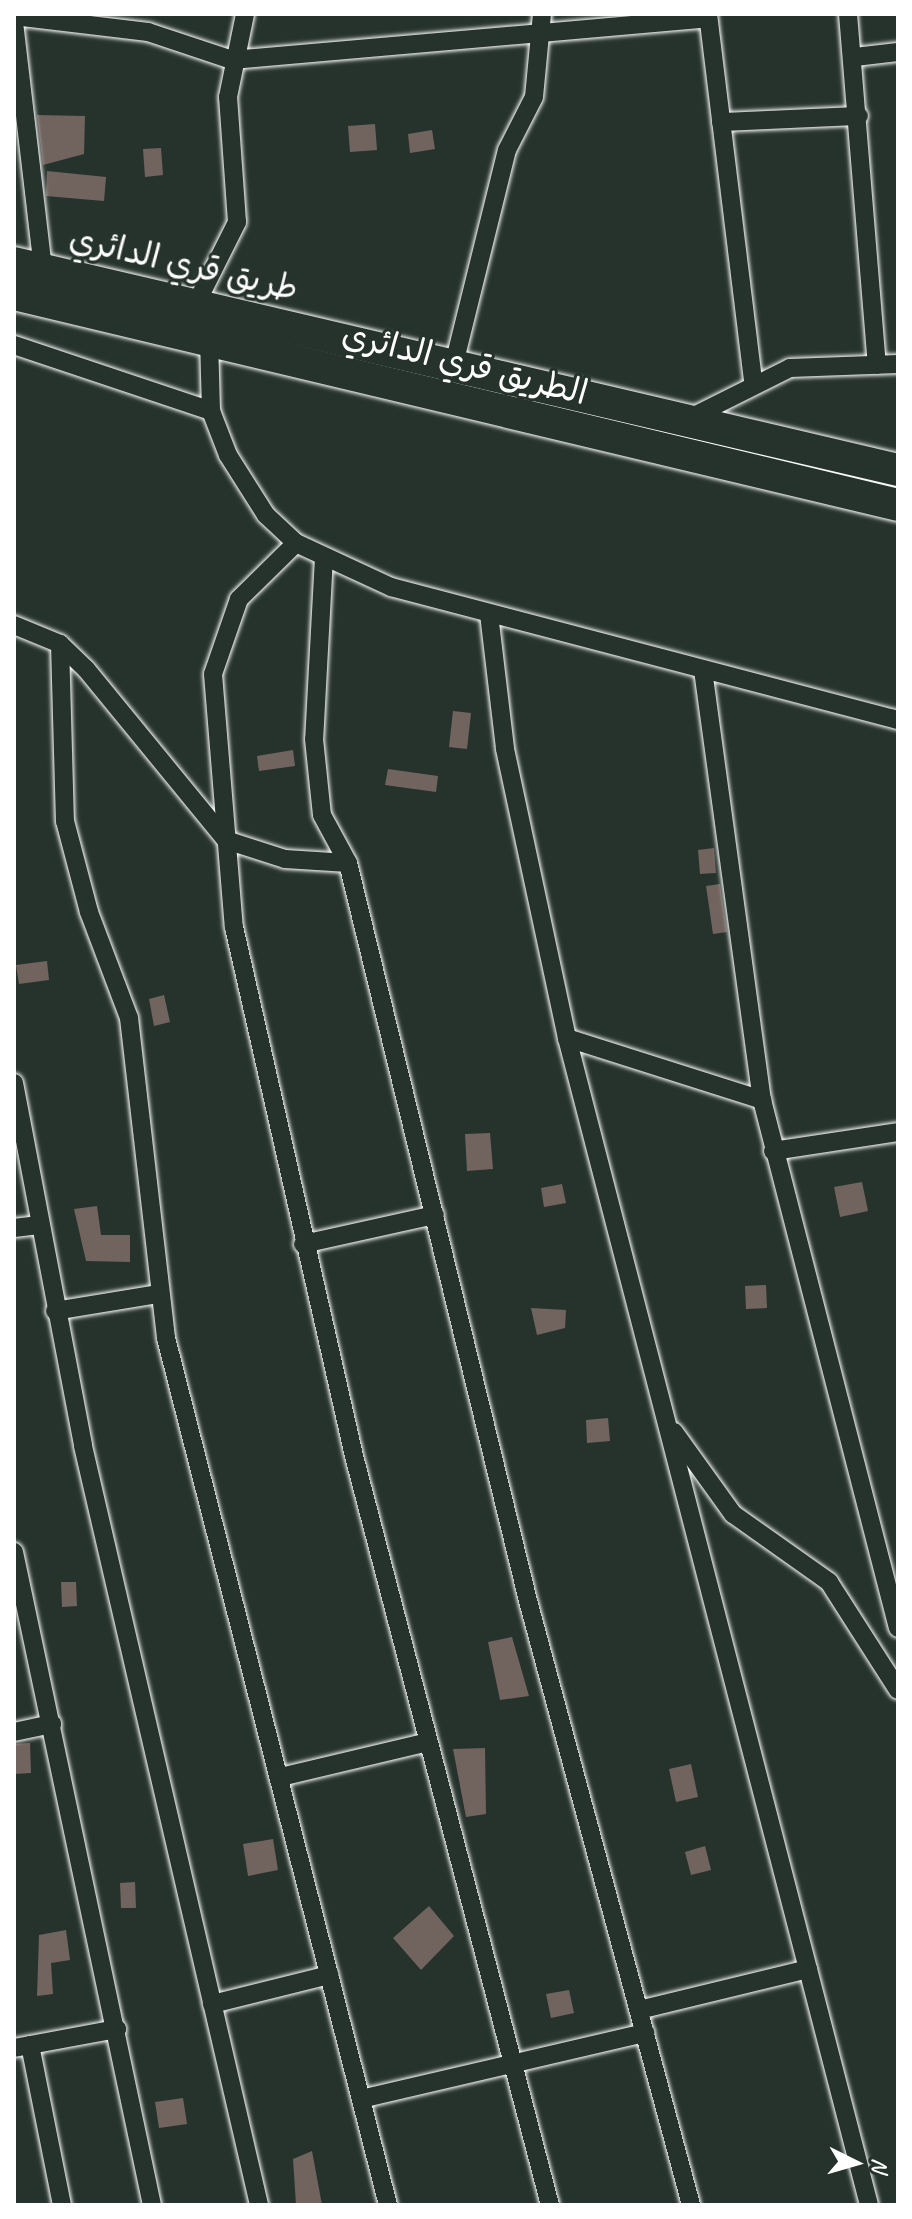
<!DOCTYPE html>
<meta charset="utf-8">
<style>
body{margin:0}
#map{position:relative;width:912px;height:2219px;overflow:hidden;background:#26332d;font-family:Caveat,"Playpen Sans Arabic",sans-serif}
div>[style]{position:absolute}
.building>*{inset:0;background:#71645e}
.roads{filter:drop-shadow(0 0 2px #fff) drop-shadow(0 0 2px #fff)}
.street>*{height:18px;margin:-9px;padding:0 9px;transform-origin:9px;border-radius:9px;background:#26332d}
.highway>*{height:32px;margin:-16px;padding:0 16px;transform-origin:16px;border-radius:16px;background:#26332d}
span{translate:-50% -50%;white-space:nowrap;text-align:center;line-height:1.15;-webkit-text-stroke:6px #26332d;paint-order:stroke}
.street-label{font-size:34px;color:#fff}
.frame{position:absolute;inset:0;border:16px solid #fff;pointer-events:none}
.north{position:absolute;left:816px;top:2123px;width:80px;height:80px;-webkit-text-stroke:6px #26332d;paint-order:stroke;rotate:95deg;font-size:22px;font-weight:700;line-height:32px;text-align:center;color:#fff}
.north::after{content:'';display:block;margin:auto;width:28px;height:36px;background:#fff;clip-path:polygon(50% 0,100% 100%,50% 72%,0 100%)}
</style>
<div id="map">
<div class="building">
<i style="clip-path:polygon(37px 115px,85px 116px,84px 154px,43px 165px)"></i>
<i style="clip-path:polygon(375px 124px,377px 150px,350px 152px,348px 126px)"></i>
<i style="clip-path:polygon(432px 130px,435px 149px,410px 153px,408px 134px)"></i>
<i style="clip-path:polygon(161px 148px,163px 175px,145px 177px,143px 149px)"></i>
<i style="clip-path:polygon(47px 171px,106px 177px,104px 201px,46px 196px)"></i>
<i style="clip-path:polygon(453px 711px,471px 713px,467px 749px,449px 747px)"></i>
<i style="clip-path:polygon(293px 750px,295px 766px,259px 771px,257px 756px)"></i>
<i style="clip-path:polygon(388px 769px,438px 776px,436px 792px,385px 785px)"></i>
<i style="clip-path:polygon(714px 848px,716px 873px,700px 874px,698px 850px)"></i>
<i style="clip-path:polygon(720px 884px,727px 932px,713px 934px,706px 886px)"></i>
<i style="clip-path:polygon(47px 961px,49px 980px,19px 984px,16px 965px)"></i>
<i style="clip-path:polygon(164px 995px,170px 1022px,154px 1026px,149px 999px)"></i>
<i style="clip-path:polygon(490px 1133px,493px 1169px,467px 1171px,465px 1134px)"></i>
<i style="clip-path:polygon(862px 1182px,868px 1211px,840px 1217px,834px 1187px)"></i>
<i style="clip-path:polygon(562px 1184px,566px 1203px,544px 1207px,541px 1188px)"></i>
<i style="clip-path:polygon(97px 1206px,101px 1235px,130px 1235px,130px 1262px,86px 1261px,74px 1209px)"></i>
<i style="clip-path:polygon(766px 1285px,767px 1308px,746px 1309px,745px 1286px)"></i>
<i style="clip-path:polygon(531px 1308px,566px 1310px,565px 1328px,537px 1335px)"></i>
<i style="clip-path:polygon(608px 1418px,610px 1441px,587px 1443px,586px 1420px)"></i>
<i style="clip-path:polygon(61px 1582px,76px 1582px,77px 1606px,62px 1607px)"></i>
<i style="clip-path:polygon(512px 1637px,529px 1696px,500px 1700px,488px 1642px)"></i>
<i style="clip-path:polygon(30px 1743px,31px 1773px,14px 1774px,14px 1744px)"></i>
<i style="clip-path:polygon(485px 1748px,486px 1814px,466px 1817px,453px 1749px)"></i>
<i style="clip-path:polygon(691px 1764px,698px 1797px,676px 1802px,669px 1769px)"></i>
<i style="clip-path:polygon(273px 1839px,278px 1870px,248px 1876px,243px 1844px)"></i>
<i style="clip-path:polygon(705px 1846px,711px 1870px,691px 1875px,685px 1852px)"></i>
<i style="clip-path:polygon(135px 1882px,136px 1908px,121px 1908px,120px 1883px)"></i>
<i style="clip-path:polygon(429px 1906px,454px 1936px,421px 1970px,393px 1938px)"></i>
<i style="clip-path:polygon(66px 1930px,70px 1960px,51px 1963px,53px 1994px,37px 1996px,39px 1935px)"></i>
<i style="clip-path:polygon(569px 1990px,574px 2013px,551px 2018px,546px 1994px)"></i>
<i style="clip-path:polygon(183px 2098px,187px 2124px,159px 2128px,155px 2102px)"></i>
<i style="clip-path:polygon(312px 2151px,322px 2205px,296px 2205px,293px 2159px)"></i>
</div>
<div class="roads">
<div class="street">
<i style="left:708px;top:14px;width:370px;rotate:83deg"></i>
<i style="left:848px;top:14px;width:352px;rotate:85.3deg"></i>
<i style="left:14px;top:16px;width:135px;rotate:6.8deg"></i>
<i style="left:148px;top:32px;width:89px;rotate:18.4deg"></i>
<i style="left:232px;top:60px;width:478px;rotate:-5deg"></i>
<i style="left:14px;top:22px;width:250px;rotate:83.3deg"></i>
<i style="left:855px;top:57px;width:43px;rotate:-6.6deg"></i>
<i style="left:721px;top:122px;width:138px;rotate:-2.5deg"></i>
<i style="left:196px;top:304px;width:92px;rotate:-63.4deg"></i>
<i style="left:237px;top:222px;width:125px;rotate:-94.1deg"></i>
<i style="left:228px;top:97px;width:85px;rotate:-78.4deg"></i>
<i style="left:209px;top:339px;width:72px;rotate:88.4deg"></i>
<i style="left:211px;top:411px;width:47px;rotate:68.9deg"></i>
<i style="left:228px;top:455px;width:71px;rotate:57.7deg"></i>
<i style="left:266px;top:515px;width:41px;rotate:43deg"></i>
<i style="left:296px;top:543px;width:105px;rotate:24.9deg"></i>
<i style="left:391px;top:587px;width:524px;rotate:14.7deg"></i>
<i style="left:14px;top:345px;width:208px;rotate:18.5deg"></i>
<i style="left:454px;top:364px;width:220px;rotate:-76.1deg"></i>
<i style="left:507px;top:150px;width:59px;rotate:-63deg"></i>
<i style="left:534px;top:97px;width:83px;rotate:-84.5deg"></i>
<i style="left:688px;top:419px;width:114px;rotate:-26.6deg"></i>
<i style="left:790px;top:368px;width:108px;rotate:-2.1deg"></i>
<i style="left:296px;top:543px;width:80px;rotate:135.5deg"></i>
<i style="left:239px;top:599px;width:79px;rotate:109.1deg"></i>
<i style="left:213px;top:674px;width:254px;rotate:85.3deg"></i>
<i style="left:234px;top:927px;width:542px;rotate:77.22deg"></i>
<i style="left:354px;top:1456px;width:774px;rotate:75.34deg"></i>
<i style="left:324px;top:557px;width:182px;rotate:93.1deg"></i>
<i style="left:314px;top:739px;width:76px;rotate:84deg"></i>
<i style="left:322px;top:815px;width:55px;rotate:61.6deg"></i>
<i style="left:348px;top:863px;width:756px;rotate:76.29deg"></i>
<i style="left:527px;top:1597px;width:630px;rotate:74.9deg"></i>
<i style="left:489px;top:614px;width:136px;rotate:83.2deg"></i>
<i style="left:505px;top:749px;width:296px;rotate:77.9deg"></i>
<i style="left:567px;top:1038px;width:1205px;rotate:75.49deg"></i>
<i style="left:14px;top:625px;width:50px;rotate:22.4deg"></i>
<i style="left:60px;top:644px;width:36px;rotate:44deg"></i>
<i style="left:86px;top:669px;width:221px;rotate:50.7deg"></i>
<i style="left:226px;top:840px;width:62px;rotate:17.9deg"></i>
<i style="left:285px;top:859px;width:63px;rotate:3.6deg"></i>
<i style="left:60px;top:644px;width:177px;rotate:88.4deg"></i>
<i style="left:65px;top:821px;width:94px;rotate:75.2deg"></i>
<i style="left:89px;top:912px;width:113px;rotate:69.3deg"></i>
<i style="left:129px;top:1018px;width:322px;rotate:83.4deg"></i>
<i style="left:166px;top:1338px;width:895px;rotate:75.64deg"></i>
<i style="left:703px;top:670px;width:434px;rotate:82.2deg"></i>
<i style="left:567px;top:1038px;width:205px;rotate:17.6deg"></i>
<i style="left:762px;top:1100px;width:545px;rotate:75.56deg"></i>
<i style="left:14px;top:1083px;width:369px;rotate:79.2deg"></i>
<i style="left:83px;top:1446px;width:779px;rotate:76.94deg"></i>
<i style="left:773px;top:1151px;width:126px;rotate:-8.6deg"></i>
<i style="left:14px;top:1228px;width:23px;rotate:-7deg"></i>
<i style="left:303px;top:1244px;width:135px;rotate:-12.4deg"></i>
<i style="left:55px;top:1311px;width:104px;rotate:-9.4deg"></i>
<i style="left:674px;top:1432px;width:101px;rotate:54.3deg"></i>
<i style="left:733px;top:1514px;width:118px;rotate:35.3deg"></i>
<i style="left:829px;top:1582px;width:128px;rotate:57.4deg"></i>
<i style="left:14px;top:1552px;width:667px;rotate:78.07deg"></i>
<i style="left:14px;top:1732px;width:39px;rotate:-12deg"></i>
<i style="left:281px;top:1777px;width:151px;rotate:-13.4deg"></i>
<i style="left:212px;top:2004px;width:121px;rotate:-13.9deg"></i>
<i style="left:639px;top:2010px;width:174px;rotate:-13.6deg"></i>
<i style="left:30px;top:2045px;width:163px;rotate:78.7deg"></i>
<i style="left:14px;top:2048px;width:105px;rotate:-10.5deg"></i>
<i style="left:361px;top:2099px;width:292px;rotate:-13.1deg"></i>
</div>
<div class="highway">
<i style="left:14px;top:263px;width:908px;rotate:13.18deg"></i>
<i style="left:14px;top:294px;width:909px;rotate:13.42deg"></i>
</div>
</div>
<div class="street-label">
<span style="left:184px;top:263px;rotate:13deg">طريق قري الدائري</span>
<span style="left:465px;top:363px;rotate:14deg">الطريق قري الدائري</span>
</div>
<div class="frame"></div>
<div class="north">N</div>
</div>
